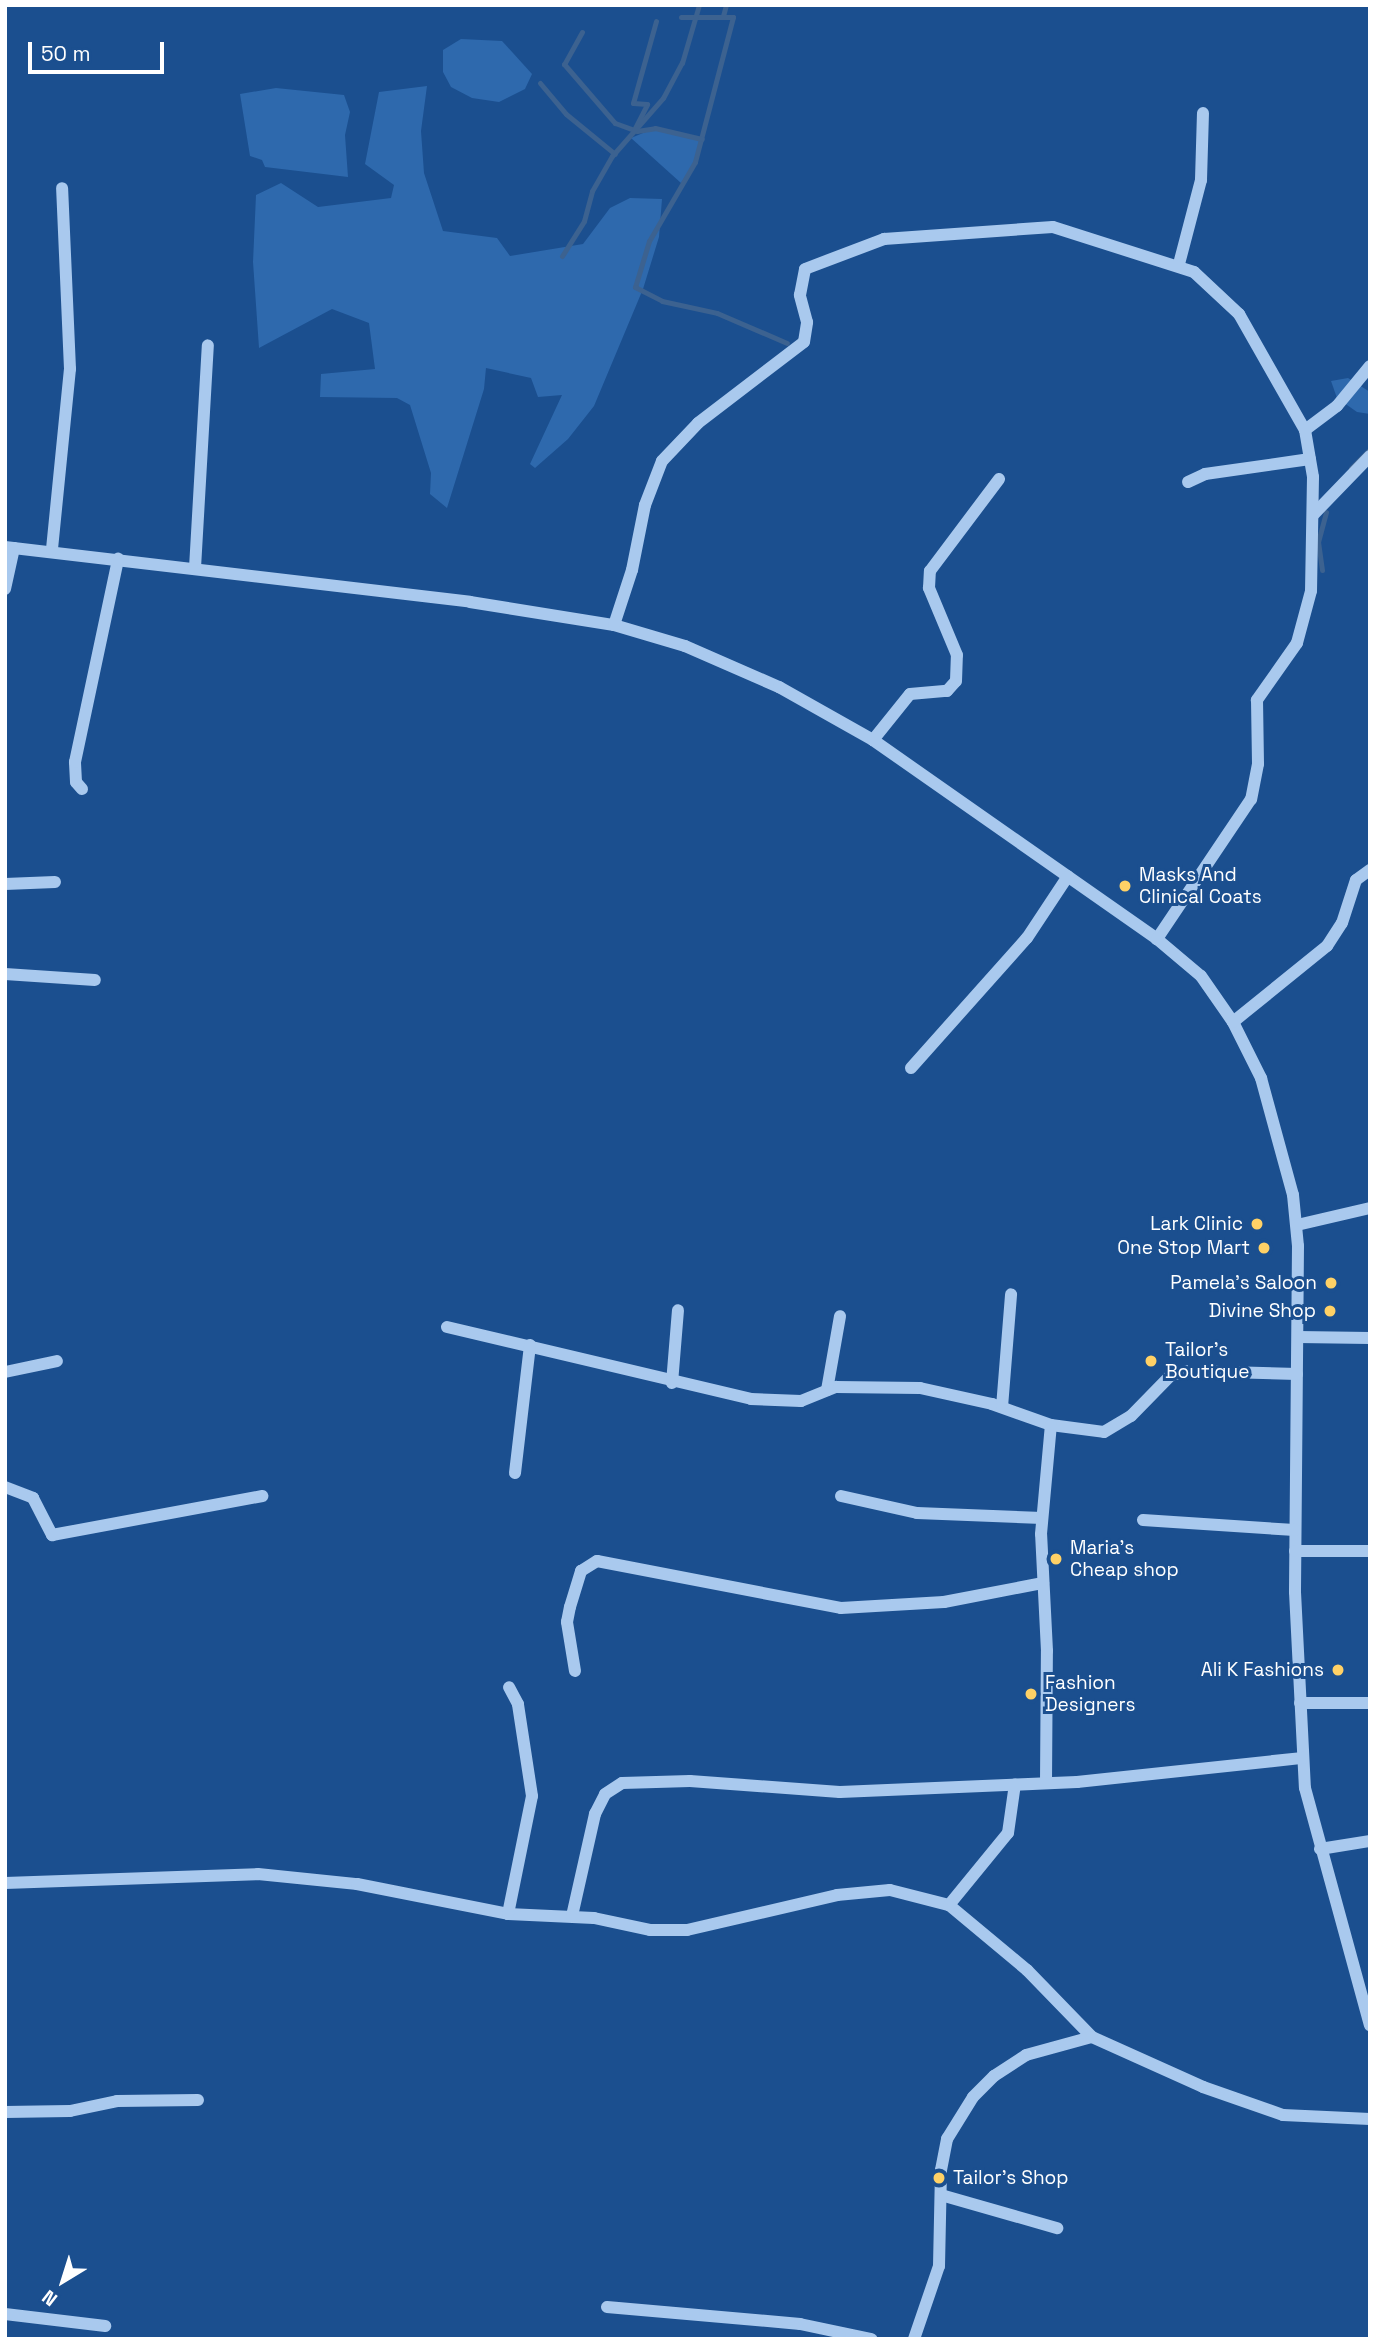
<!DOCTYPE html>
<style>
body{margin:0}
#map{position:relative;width:1375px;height:2344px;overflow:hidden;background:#1b4f8f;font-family:"Space Grotesk",sans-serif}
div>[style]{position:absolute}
.green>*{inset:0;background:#2e69ad}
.stream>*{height:5px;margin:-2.5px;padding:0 2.5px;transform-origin:2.5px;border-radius:2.5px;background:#3c6290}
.minor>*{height:12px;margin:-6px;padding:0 6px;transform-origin:6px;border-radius:6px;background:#a9c9ee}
.dots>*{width:19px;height:19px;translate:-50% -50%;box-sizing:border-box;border:4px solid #1b4f8f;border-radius:50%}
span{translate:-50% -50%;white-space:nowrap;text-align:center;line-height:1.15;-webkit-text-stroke:6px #1b4f8f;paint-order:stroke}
.poi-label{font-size:19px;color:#fff}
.left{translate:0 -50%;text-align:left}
.right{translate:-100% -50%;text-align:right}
.frame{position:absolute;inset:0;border:7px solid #fff;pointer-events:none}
.north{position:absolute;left:28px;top:2246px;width:70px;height:70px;-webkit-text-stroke:5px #1b4f8f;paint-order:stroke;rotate:218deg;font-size:19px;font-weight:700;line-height:28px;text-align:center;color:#fff}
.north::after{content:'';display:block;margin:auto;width:24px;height:32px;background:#fff;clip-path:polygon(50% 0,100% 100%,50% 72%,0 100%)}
.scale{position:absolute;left:28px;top:42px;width:136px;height:32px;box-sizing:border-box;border:4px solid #fff;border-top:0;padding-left:9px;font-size:21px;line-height:24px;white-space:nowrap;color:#fff;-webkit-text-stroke:5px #1b4f8f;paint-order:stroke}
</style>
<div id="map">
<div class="green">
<i style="clip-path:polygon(461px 39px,502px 41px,532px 74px,525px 89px,499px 102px,472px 98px,451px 87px,443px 72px,443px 50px)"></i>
<i style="clip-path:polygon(427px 86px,421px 131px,424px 173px,443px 231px,497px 238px,510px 256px,583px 244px,610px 208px,630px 198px,662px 199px,659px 237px,643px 289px,594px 406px,568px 439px,535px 468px,530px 464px,562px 395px,538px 397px,531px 378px,486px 368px,484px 389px,447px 508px,430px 494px,431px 473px,410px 405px,397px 398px,320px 397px,321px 374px,375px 369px,369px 323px,332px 309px,259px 348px,253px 262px,256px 195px,281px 183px,318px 207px,391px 198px,394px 185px,365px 164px,379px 92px)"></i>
<i style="clip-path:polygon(276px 88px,344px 95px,350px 112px,345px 135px,348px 177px,265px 167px,262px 160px,250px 156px,240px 94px)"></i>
<i style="clip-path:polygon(655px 128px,702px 139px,695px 162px,681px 183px,631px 138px)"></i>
<i style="clip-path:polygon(1348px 378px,1370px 392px,1370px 414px,1357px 412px,1337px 398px,1331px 381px)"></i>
</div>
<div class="stream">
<i style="left:723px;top:16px;width:11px;rotate:-75deg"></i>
<i style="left:681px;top:17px;width:52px"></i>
<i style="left:733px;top:17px;width:150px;rotate:104.7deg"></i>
<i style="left:695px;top:162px;width:91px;rotate:120.2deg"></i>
<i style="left:649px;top:241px;width:48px;rotate:106.9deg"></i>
<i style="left:635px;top:287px;width:30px;rotate:27deg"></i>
<i style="left:662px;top:301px;width:56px;rotate:12.3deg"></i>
<i style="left:717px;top:313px;width:76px;rotate:23.2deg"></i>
<i style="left:582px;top:32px;width:37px;rotate:119deg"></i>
<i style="left:564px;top:64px;width:78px;rotate:49.2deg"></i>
<i style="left:615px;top:123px;width:23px;rotate:20deg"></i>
<i style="left:637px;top:131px;width:18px;rotate:-9deg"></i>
<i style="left:655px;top:128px;width:48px;rotate:13.2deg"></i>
<i style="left:540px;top:83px;width:40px;rotate:50deg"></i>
<i style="left:566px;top:114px;width:63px;rotate:39.2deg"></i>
<i style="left:634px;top:130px;width:29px;rotate:-63deg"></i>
<i style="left:647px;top:104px;width:14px;rotate:-176deg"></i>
<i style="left:633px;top:103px;width:85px;rotate:-74.3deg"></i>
<i style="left:562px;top:256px;width:41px;rotate:-57.8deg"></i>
<i style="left:584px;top:221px;width:31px;rotate:-75deg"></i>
<i style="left:592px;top:191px;width:40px;rotate:-60.3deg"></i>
<i style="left:612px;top:156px;width:77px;rotate:-48.7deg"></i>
<i style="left:663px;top:98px;width:40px;rotate:-62deg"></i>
<i style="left:682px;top:63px;width:60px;rotate:-73.7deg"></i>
<i style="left:1351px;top:468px;width:27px;rotate:-45deg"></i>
<i style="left:1322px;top:570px;width:28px;rotate:-98deg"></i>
<i style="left:1318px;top:542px;width:31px;rotate:-75deg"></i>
</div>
<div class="minor">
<i style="left:1179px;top:264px;width:87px;rotate:-75.3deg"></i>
<i style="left:1201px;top:180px;width:67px;rotate:-88.3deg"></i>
<i style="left:1305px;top:430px;width:40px;rotate:-37deg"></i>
<i style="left:1337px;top:406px;width:52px;rotate:-50.5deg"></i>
<i style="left:1188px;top:482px;width:19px;rotate:-25deg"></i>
<i style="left:1205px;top:474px;width:106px;rotate:-8.1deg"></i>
<i style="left:1313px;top:515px;width:82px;rotate:-46deg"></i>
<i style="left:5px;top:547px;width:468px;rotate:6.7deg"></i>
<i style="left:470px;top:602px;width:146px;rotate:9.1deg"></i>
<i style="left:614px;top:625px;width:74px;rotate:16.5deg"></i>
<i style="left:685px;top:646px;width:103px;rotate:23.6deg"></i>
<i style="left:779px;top:687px;width:108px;rotate:29.4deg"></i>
<i style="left:873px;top:740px;width:347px;rotate:35deg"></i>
<i style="left:1157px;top:939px;width:57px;rotate:40.1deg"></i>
<i style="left:1201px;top:976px;width:56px;rotate:55.2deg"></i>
<i style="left:1233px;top:1022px;width:63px;rotate:63.4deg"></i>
<i style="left:1261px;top:1078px;width:121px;rotate:74.7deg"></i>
<i style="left:1293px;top:1195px;width:51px;rotate:84.4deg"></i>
<i style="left:1298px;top:1246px;width:346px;rotate:90.5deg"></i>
<i style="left:1295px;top:1592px;width:196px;rotate:87.1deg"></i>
<i style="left:1305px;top:1788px;width:246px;rotate:74.7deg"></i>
<i style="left:52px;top:549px;width:181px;rotate:-84.3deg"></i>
<i style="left:70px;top:369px;width:181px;rotate:-92.5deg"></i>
<i style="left:195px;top:568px;width:223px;rotate:-86.7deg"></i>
<i style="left:5px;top:589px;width:42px;rotate:-77.6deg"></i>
<i style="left:614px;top:625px;width:58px;rotate:-71.9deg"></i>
<i style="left:632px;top:570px;width:66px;rotate:-78.7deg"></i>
<i style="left:645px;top:505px;width:47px;rotate:-68.9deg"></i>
<i style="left:662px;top:461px;width:52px;rotate:-46.5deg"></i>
<i style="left:698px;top:423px;width:133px;rotate:-37.4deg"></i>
<i style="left:804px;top:342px;width:20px;rotate:-81deg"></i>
<i style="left:807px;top:322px;width:28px;rotate:-105deg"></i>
<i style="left:800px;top:295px;width:26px;rotate:-79deg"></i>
<i style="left:805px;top:269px;width:85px;rotate:-20.8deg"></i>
<i style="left:884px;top:239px;width:169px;rotate:-4.1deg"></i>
<i style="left:1053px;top:227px;width:148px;rotate:17.7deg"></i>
<i style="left:1194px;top:272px;width:62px;rotate:43deg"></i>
<i style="left:1239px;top:314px;width:133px;rotate:60.4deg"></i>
<i style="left:1305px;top:430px;width:48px;rotate:80.3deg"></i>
<i style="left:1313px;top:477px;width:114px;rotate:91deg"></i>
<i style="left:1311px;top:591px;width:54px;rotate:105.1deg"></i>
<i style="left:1297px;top:643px;width:70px;rotate:125.1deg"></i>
<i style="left:1257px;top:700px;width:64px;rotate:89.1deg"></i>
<i style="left:1258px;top:764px;width:36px;rotate:101deg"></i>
<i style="left:1251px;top:799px;width:169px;rotate:123.9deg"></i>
<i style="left:873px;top:740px;width:59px;rotate:-51.2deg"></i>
<i style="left:910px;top:694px;width:37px;rotate:-5deg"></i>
<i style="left:947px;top:691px;width:13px;rotate:-48deg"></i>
<i style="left:956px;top:681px;width:26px;rotate:-88deg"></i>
<i style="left:957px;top:655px;width:73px;rotate:-112.7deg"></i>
<i style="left:929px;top:588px;width:17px;rotate:-87deg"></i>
<i style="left:930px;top:571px;width:115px;rotate:-53.1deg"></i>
<i style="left:82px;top:789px;width:9px;rotate:-131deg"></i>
<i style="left:76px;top:782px;width:20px;rotate:-93deg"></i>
<i style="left:75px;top:762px;width:208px;rotate:-78deg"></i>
<i style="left:5px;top:884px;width:50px;rotate:-2.3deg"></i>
<i style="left:5px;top:974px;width:90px;rotate:3.8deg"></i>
<i style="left:1233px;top:1022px;width:121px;rotate:-39deg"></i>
<i style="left:1327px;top:946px;width:27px;rotate:-57deg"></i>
<i style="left:1342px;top:923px;width:45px;rotate:-72deg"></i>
<i style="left:1356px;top:880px;width:17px;rotate:-36deg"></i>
<i style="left:911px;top:1068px;width:174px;rotate:-48.3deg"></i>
<i style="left:1027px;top:938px;width:74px;rotate:-56.5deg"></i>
<i style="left:1297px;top:1225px;width:75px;rotate:-13.1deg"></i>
<i style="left:447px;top:1327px;width:312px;rotate:13.3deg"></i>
<i style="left:751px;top:1399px;width:50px;rotate:2.3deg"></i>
<i style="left:801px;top:1401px;width:38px;rotate:-22deg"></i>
<i style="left:836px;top:1387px;width:84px;rotate:0.7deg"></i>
<i style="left:920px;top:1388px;width:74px;rotate:12.5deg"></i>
<i style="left:992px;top:1404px;width:63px;rotate:19.6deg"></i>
<i style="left:1051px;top:1425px;width:53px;rotate:7.5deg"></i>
<i style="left:1104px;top:1432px;width:31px;rotate:-31deg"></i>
<i style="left:1131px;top:1416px;width:57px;rotate:-45.7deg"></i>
<i style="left:1171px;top:1375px;width:18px;rotate:-13deg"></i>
<i style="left:1189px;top:1371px;width:108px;rotate:1.6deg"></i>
<i style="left:1298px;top:1337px;width:72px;rotate:0.8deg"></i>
<i style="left:5px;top:1372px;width:53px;rotate:-11.9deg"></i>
<i style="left:672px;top:1383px;width:73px;rotate:-85.3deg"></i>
<i style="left:827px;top:1390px;width:75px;rotate:-80deg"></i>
<i style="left:1002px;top:1407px;width:113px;rotate:-85.4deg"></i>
<i style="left:515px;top:1473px;width:129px;rotate:-83.3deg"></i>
<i style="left:5px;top:1487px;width:30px;rotate:21deg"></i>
<i style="left:33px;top:1498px;width:42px;rotate:62.8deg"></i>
<i style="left:52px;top:1535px;width:214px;rotate:-10.5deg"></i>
<i style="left:841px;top:1496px;width:78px;rotate:12.6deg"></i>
<i style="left:917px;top:1513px;width:125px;rotate:2.3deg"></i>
<i style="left:1143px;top:1520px;width:152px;rotate:3.8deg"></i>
<i style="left:1295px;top:1551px;width:75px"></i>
<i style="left:575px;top:1671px;width:50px;rotate:-99.3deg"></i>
<i style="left:567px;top:1622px;width:15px;rotate:-79deg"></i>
<i style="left:570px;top:1607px;width:38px;rotate:-73deg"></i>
<i style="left:581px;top:1571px;width:19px;rotate:-32deg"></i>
<i style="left:597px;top:1561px;width:248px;rotate:10.9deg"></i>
<i style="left:841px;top:1608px;width:103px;rotate:-3.3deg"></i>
<i style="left:944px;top:1602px;width:101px;rotate:-10.9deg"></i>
<i style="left:1300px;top:1703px;width:70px"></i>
<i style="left:1046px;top:1782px;width:131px;rotate:-89.6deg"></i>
<i style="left:1047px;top:1651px;width:117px;rotate:-92.9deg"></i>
<i style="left:1041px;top:1534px;width:109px;rotate:-84.8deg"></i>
<i style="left:1320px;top:1849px;width:51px;rotate:-9.1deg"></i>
<i style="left:5px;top:1883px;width:253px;rotate:-2deg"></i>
<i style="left:258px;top:1874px;width:100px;rotate:5.8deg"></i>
<i style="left:357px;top:1884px;width:154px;rotate:11.2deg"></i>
<i style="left:508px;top:1914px;width:86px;rotate:2.7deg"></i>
<i style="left:594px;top:1918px;width:57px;rotate:12.1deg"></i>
<i style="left:650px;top:1930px;width:37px"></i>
<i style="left:687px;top:1930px;width:154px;rotate:-13.1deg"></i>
<i style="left:837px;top:1895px;width:53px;rotate:-5.4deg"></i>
<i style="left:890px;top:1890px;width:61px;rotate:14.3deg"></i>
<i style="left:949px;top:1905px;width:102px;rotate:39.8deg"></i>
<i style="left:1027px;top:1970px;width:93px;rotate:45.9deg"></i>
<i style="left:1092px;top:2037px;width:122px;rotate:24.2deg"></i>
<i style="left:1203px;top:2087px;width:85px;rotate:19.3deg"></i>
<i style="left:1283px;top:2115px;width:87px;rotate:2.6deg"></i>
<i style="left:949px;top:1905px;width:93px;rotate:-50.7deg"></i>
<i style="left:1008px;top:1833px;width:49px;rotate:-81.9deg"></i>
<i style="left:508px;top:1914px;width:120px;rotate:-78.5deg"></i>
<i style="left:532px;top:1796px;width:93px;rotate:-98.7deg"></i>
<i style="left:518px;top:1704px;width:19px;rotate:-118deg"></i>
<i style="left:572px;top:1916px;width:105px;rotate:-77.3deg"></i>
<i style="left:595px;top:1814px;width:22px;rotate:-63deg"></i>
<i style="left:605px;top:1794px;width:20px;rotate:-33deg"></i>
<i style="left:622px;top:1783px;width:68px;rotate:-1.7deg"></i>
<i style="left:690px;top:1781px;width:150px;rotate:4.2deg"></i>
<i style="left:840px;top:1792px;width:237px;rotate:-2.4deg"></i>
<i style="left:1077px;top:1782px;width:227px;rotate:-6.1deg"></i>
<i style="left:5px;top:2112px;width:65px;rotate:-0.9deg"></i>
<i style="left:70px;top:2111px;width:48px;rotate:-12deg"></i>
<i style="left:117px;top:2101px;width:81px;rotate:-0.7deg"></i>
<i style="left:941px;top:2195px;width:121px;rotate:15.9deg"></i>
<i style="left:607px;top:2307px;width:194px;rotate:5deg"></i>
<i style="left:800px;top:2324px;width:73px;rotate:11.9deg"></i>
<i style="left:5px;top:2314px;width:101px;rotate:6.8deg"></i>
<i style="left:914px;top:2339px;width:77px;rotate:-71.1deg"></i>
<i style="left:939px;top:2266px;width:96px;rotate:-88.8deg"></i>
<i style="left:941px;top:2170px;width:32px;rotate:-79deg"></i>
<i style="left:947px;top:2139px;width:49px;rotate:-58.2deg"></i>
<i style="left:973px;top:2097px;width:30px;rotate:-45deg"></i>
<i style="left:994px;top:2076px;width:38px;rotate:-33deg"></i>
<i style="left:1026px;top:2055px;width:68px;rotate:-15.3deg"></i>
</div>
<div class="dots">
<i style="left:1125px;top:886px;background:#ffd166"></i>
<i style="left:1257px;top:1224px;background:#ffd166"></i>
<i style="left:1264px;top:1248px;background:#ffd166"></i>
<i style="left:1331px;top:1283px;background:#ffd166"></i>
<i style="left:1330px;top:1311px;background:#ffd166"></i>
<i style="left:1151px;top:1361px;background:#ffd166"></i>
<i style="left:1056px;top:1559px;background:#ffd166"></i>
<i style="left:1338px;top:1670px;background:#ffd166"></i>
<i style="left:1031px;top:1694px;background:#ffd166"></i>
<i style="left:939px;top:2178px;background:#ffd166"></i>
</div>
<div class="poi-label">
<span class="left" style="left:1139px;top:886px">Masks And<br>Clinical Coats</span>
<span class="right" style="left:1243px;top:1224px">Lark Clinic</span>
<span class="right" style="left:1250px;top:1248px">One Stop Mart</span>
<span class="right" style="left:1317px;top:1283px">Pamela's Saloon</span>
<span class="right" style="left:1316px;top:1311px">Divine Shop</span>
<span class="left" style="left:1165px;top:1361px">Tailor's<br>Boutique</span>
<span class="left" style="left:1070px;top:1559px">Maria's<br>Cheap shop</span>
<span class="right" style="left:1324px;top:1670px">Ali K Fashions</span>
<span class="left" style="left:1045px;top:1694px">Fashion<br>Designers</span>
<span class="left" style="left:953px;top:2178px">Tailor's Shop</span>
</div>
<div class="frame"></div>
<div class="north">N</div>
<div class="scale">50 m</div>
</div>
